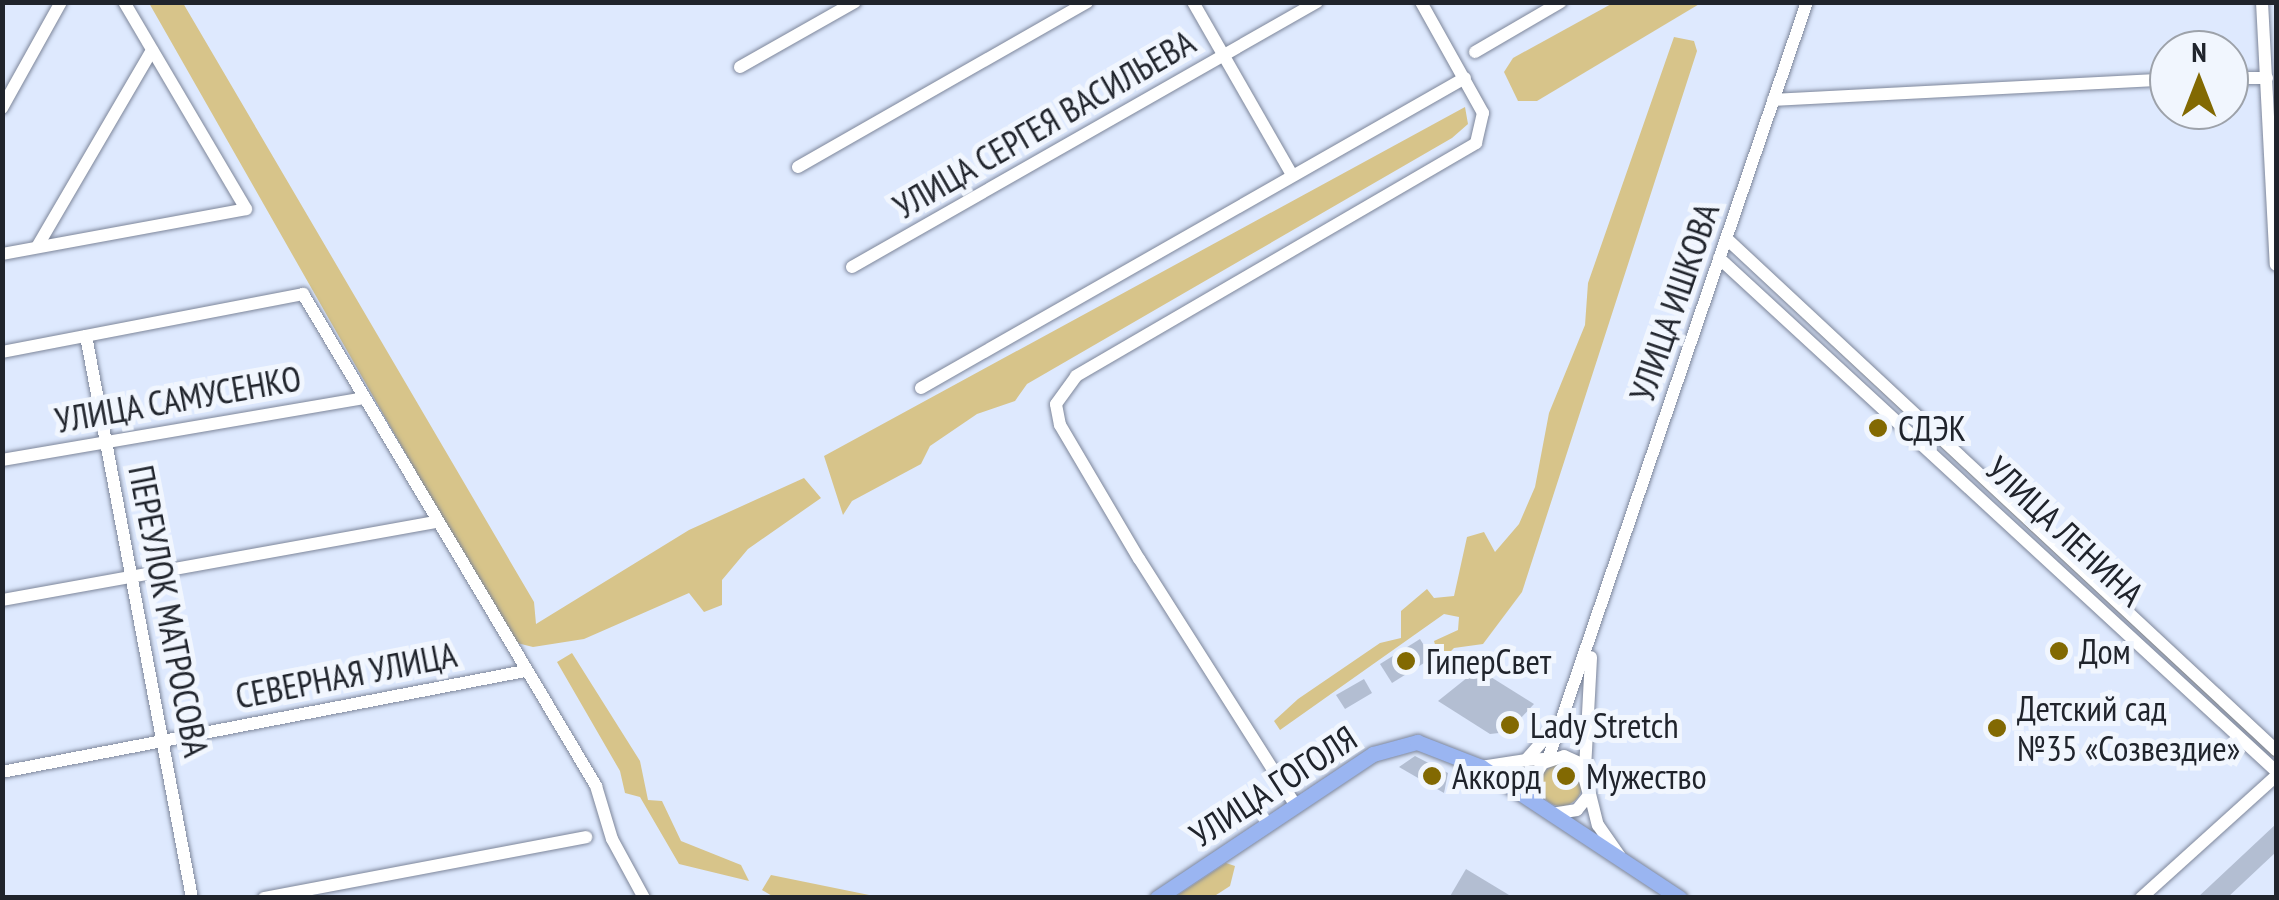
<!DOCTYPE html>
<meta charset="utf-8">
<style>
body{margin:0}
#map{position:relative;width:2279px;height:900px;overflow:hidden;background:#dee9fe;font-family:"PT Sans Narrow",sans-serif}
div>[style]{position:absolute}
.green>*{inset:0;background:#d7c48a}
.round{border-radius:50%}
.building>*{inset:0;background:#b3bed2}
.roads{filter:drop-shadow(0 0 2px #7d869a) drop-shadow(0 0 2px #7d869a)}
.minor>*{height:12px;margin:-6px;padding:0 6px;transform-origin:6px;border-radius:6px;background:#fff}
.major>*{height:15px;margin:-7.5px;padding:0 7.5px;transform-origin:7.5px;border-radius:7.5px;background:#9ab5f1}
.dots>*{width:28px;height:28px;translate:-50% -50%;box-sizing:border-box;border:5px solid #f1f6fe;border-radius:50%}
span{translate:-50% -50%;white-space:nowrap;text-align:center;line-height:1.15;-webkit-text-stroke:10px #f1f6fe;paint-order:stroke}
.street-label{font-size:35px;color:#20242c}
.poi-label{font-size:35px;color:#20242c}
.left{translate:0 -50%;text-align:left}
.frame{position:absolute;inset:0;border:5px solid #20242c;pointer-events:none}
.north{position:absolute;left:2149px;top:30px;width:100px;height:100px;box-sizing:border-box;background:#f1f6fe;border:2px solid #9da2aa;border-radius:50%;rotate:0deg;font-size:28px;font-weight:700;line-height:40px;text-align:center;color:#20242c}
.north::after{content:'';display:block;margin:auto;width:35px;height:45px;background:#826902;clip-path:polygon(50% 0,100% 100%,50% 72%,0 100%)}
</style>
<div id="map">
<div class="green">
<i style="clip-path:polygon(149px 3px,183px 3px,534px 602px,536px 624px,689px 530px,804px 478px,821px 498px,748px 549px,722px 580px,722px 605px,704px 612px,689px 593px,584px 639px,533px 647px,513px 642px)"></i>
<i style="clip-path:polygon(1613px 3px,1701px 3px,1537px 101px,1518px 101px,1504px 72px,1513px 58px)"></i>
<i style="clip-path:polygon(1674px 37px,1694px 41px,1697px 51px,1522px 592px,1483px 644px,1454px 648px,1440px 662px,1434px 641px,1458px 630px,1459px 617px,1444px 614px,1280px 730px,1274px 721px,1298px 699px,1380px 643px,1401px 638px,1401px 611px,1427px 589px,1434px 598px,1454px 596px,1467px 537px,1484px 532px,1495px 552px,1519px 524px,1535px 487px,1549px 413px,1585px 325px,1588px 283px)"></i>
<i style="clip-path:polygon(1465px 107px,1468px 124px,1452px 138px,1027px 384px,1015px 401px,977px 414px,930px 446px,921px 464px,852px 501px,843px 515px,824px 456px)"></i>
<i style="clip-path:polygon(1733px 253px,2276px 754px,2273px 757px)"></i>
<i style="clip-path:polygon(572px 653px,640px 761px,648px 800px,662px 801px,681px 841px,741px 865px,749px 881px,679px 864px,640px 797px,625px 793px,620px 771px,557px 662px)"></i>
<i class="round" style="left:1540px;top:764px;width:42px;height:42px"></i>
<i style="clip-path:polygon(1226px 863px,1235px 866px,1230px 886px,1213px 897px,1175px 897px)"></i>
<i style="clip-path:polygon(771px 875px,879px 897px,774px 897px,762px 890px)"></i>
</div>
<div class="building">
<i style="clip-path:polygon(1420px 639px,1432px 658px,1392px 683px,1380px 664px)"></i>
<i style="clip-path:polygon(1478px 669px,1534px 704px,1508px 732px,1490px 734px,1438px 701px)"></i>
<i style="clip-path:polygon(1364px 679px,1372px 693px,1345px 709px,1336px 695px)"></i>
<i style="clip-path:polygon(1415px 756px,1448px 773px,1444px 793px,1399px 767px)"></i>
<i style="clip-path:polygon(2276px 824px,2276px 852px,2227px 898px,2197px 898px)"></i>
<i style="clip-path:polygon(1466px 869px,1514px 898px,1449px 898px)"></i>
</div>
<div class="roads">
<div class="minor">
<i style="left:1193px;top:2px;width:199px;rotate:60.2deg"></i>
<i style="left:2262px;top:2px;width:263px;rotate:87deg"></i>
<i style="left:1475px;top:52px;width:99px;rotate:-30.2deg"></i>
<i style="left:740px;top:67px;width:132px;rotate:-29.5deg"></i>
<i style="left:2229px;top:78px;width:38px"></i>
<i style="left:1773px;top:100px;width:397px;rotate:-3deg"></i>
<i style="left:2px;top:108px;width:121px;rotate:-60.9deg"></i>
<i style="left:798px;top:167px;width:333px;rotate:-29.7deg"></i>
<i style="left:1727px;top:239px;width:750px;rotate:42.95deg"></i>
<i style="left:37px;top:247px;width:228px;rotate:-59.7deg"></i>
<i style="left:2px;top:254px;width:248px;rotate:-10.4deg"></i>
<i style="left:246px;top:209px;width:240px;rotate:-120.5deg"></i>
<i style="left:1719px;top:258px;width:757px;rotate:42.65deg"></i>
<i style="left:852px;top:267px;width:535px;rotate:-29.68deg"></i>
<i style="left:86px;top:336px;width:572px;rotate:79.32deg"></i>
<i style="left:2px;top:352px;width:307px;rotate:-10.9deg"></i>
<i style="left:303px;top:294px;width:573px;rotate:59.22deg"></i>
<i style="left:596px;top:786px;width:55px;rotate:73.2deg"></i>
<i style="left:612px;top:839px;width:67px;rotate:61.5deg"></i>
<i style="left:921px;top:388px;width:626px;rotate:-29.68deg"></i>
<i style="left:2px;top:460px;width:367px;rotate:-9.7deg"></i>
<i style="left:2px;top:600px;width:440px;rotate:-10.2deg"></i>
<i style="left:1526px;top:760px;width:22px;rotate:-3deg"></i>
<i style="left:1548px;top:759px;width:800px;rotate:-71.11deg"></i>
<i style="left:1481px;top:767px;width:46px;rotate:-8.8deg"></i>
<i style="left:1526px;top:760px;width:43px;rotate:-48.8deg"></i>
<i style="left:1585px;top:769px;width:112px;rotate:-86.9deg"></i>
<i style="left:2px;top:772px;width:533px;rotate:-10.93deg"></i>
<i style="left:1590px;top:794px;width:32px;rotate:76deg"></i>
<i style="left:1598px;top:825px;width:38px;rotate:55deg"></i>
<i style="left:1538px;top:804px;width:24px;rotate:-105deg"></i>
<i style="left:1532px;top:781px;width:21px;rotate:-59deg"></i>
<i style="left:1543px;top:763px;width:22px;rotate:-18deg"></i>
<i style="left:1564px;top:756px;width:17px;rotate:24deg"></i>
<i style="left:1580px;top:763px;width:33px;rotate:74deg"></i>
<i style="left:1589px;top:795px;width:19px;rotate:129deg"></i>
<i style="left:1577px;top:810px;width:24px;rotate:171deg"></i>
<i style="left:1296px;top:806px;width:293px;rotate:-122.4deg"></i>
<i style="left:1139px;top:559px;width:156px;rotate:-120.5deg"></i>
<i style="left:1060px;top:425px;width:21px;rotate:-101deg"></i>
<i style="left:1056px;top:404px;width:34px;rotate:-54deg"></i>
<i style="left:1076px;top:376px;width:463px;rotate:-30.2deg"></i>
<i style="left:1476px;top:143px;width:31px;rotate:-77deg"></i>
<i style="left:1483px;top:113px;width:127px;rotate:-119.2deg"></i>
<i style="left:264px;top:898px;width:328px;rotate:-10.7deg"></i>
<i style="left:2141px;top:898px;width:182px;rotate:-42.1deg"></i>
</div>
<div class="major">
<i style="left:1157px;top:898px;width:260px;rotate:-33.7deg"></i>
<i style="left:1373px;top:754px;width:46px;rotate:-15.3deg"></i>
<i style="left:1417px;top:742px;width:69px;rotate:21.3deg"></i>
<i style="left:1481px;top:767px;width:238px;rotate:33.4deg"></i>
</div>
</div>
<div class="dots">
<i style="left:1878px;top:428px;background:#826902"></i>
<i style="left:2059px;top:651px;background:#826902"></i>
<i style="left:1406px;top:661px;background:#826902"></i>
<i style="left:1510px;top:725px;background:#826902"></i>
<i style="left:1997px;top:728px;background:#826902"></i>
<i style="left:1432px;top:776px;background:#826902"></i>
<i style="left:1566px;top:776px;background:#826902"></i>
</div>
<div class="street-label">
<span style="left:1044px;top:124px;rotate:-30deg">УЛИЦА СЕРГЕЯ ВАСИЛЬЕВА</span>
<span style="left:1674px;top:302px;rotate:-71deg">УЛИЦА ИШКОВА</span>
<span style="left:178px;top:399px;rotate:-10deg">УЛИЦА САМУСЕНКО</span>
<span style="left:2065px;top:531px;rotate:43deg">УЛИЦА ЛЕНИНА</span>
<span style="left:169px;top:611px;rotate:79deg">ПЕРЕУЛОК МАТРОСОВА</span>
<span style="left:346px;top:675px;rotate:-11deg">СЕВЕРНАЯ УЛИЦА</span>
<span style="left:1273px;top:786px;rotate:-33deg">УЛИЦА ГОГОЛЯ</span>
</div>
<div class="poi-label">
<span class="left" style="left:1898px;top:428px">СДЭК</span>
<span class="left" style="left:2079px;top:651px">Дом</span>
<span class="left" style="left:1426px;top:661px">ГиперСвет</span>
<span class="left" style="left:2017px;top:728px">Детский сад<br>№35 «Созвездие»</span>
<span class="left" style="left:1530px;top:725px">Lady Stretch</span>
<span class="left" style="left:1452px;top:776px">Аккорд</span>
<span class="left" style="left:1586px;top:776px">Мужество</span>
</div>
<div class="frame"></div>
<div class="north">N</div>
</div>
